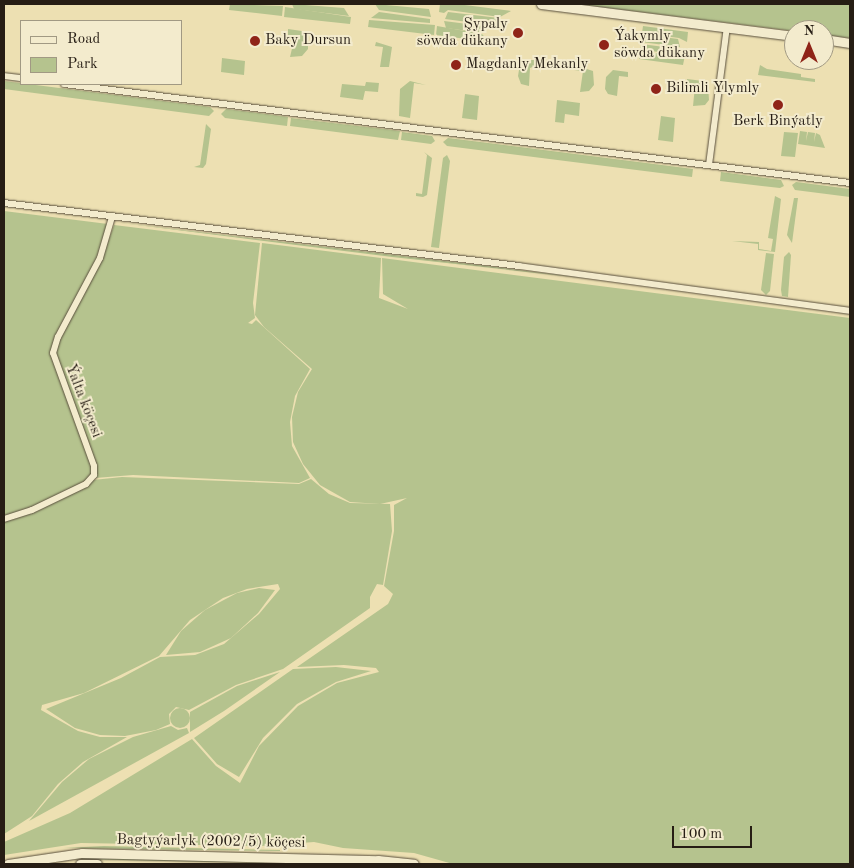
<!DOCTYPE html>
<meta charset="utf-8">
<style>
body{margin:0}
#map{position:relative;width:854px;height:868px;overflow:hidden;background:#ede0b2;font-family:"Old Standard TT",serif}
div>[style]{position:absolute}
.green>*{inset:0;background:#b5c38e}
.round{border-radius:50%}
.roads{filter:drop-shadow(0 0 1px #584e3c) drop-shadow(0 0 1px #584e3c)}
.street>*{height:6px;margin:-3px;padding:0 3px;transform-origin:3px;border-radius:3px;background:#f3ebcd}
.secondary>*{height:9px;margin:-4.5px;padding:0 4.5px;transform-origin:4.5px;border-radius:4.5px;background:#f3ebcd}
.dots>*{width:14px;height:14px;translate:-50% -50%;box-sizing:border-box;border:2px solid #f3ebcd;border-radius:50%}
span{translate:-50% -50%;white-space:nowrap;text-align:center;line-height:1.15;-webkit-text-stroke:4px #f3ebcd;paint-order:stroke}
.poi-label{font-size:15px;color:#261d14}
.right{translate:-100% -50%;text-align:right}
.left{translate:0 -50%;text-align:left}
.street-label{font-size:15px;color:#261d14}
.frame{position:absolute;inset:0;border:5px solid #261d14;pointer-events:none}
.legend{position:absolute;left:20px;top:20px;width:162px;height:65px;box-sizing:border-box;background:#f3ebcd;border:1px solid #a19983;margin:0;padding:6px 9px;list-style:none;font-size:15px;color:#261d14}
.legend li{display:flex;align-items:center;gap:10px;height:25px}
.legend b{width:25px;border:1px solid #a19983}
.north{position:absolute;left:784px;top:20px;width:50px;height:50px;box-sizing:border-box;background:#f3ebcd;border:1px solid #a19983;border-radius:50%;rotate:0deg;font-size:14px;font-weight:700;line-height:20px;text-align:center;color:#261d14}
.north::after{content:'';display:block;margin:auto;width:18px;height:22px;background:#8f2418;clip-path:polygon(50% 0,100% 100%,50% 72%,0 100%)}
.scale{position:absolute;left:672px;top:826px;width:80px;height:22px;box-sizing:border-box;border:2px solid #261d14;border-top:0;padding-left:6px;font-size:15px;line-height:18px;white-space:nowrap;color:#261d14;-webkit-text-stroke:4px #f3ebcd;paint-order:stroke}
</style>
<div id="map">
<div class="green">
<i style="clip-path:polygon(230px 4px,283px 6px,282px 16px,229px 10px)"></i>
<i style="clip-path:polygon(292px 4px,344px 8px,349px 16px,294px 9px)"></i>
<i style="clip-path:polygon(375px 4px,429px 9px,431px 17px,379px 10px)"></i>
<i style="clip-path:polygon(440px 4px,457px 4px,511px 11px,500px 17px,448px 10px,444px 13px,439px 12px)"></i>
<i style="clip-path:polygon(576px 4px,850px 4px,850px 38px,824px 35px,824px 30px,794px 31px)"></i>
<i style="clip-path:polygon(285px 7px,351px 17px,350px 24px,284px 17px)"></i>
<i style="clip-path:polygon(379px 12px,430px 19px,430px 23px,371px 18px)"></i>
<i style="clip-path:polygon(448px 12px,499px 18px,499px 19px,496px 22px,484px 20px,483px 24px,445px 19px)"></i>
<i style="clip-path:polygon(369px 20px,435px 25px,434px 35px,368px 27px)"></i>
<i style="clip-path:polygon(444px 21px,483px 26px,482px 33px,446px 28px)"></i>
<i style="clip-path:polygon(437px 26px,482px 34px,489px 42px,436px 35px)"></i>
<i style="clip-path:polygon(643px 26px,688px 32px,687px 42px,679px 38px,642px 33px)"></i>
<i style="clip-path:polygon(288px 29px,302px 31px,308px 37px,308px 49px,302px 56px,290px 57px,295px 36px,288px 35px)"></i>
<i style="clip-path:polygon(642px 34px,678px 39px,680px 47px,641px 42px)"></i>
<i style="clip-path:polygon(376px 42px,392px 47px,389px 67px,380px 67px,383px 47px,375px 46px)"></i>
<i style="clip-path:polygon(641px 44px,680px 49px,679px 54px,640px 50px)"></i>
<i style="clip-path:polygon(640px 52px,685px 55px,683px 65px,639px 59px)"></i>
<i style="clip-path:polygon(222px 58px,245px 61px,244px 75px,221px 72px)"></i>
<i style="clip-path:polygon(536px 60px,535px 66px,530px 68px,529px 86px,521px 84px,518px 76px,520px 64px,526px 60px)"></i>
<i style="clip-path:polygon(574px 65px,593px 71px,594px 85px,589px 91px,580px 92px,583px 71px,574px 70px)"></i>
<i style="clip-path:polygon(760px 65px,767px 69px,801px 74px,801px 77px,815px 79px,815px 82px,758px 75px)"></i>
<i style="clip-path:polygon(613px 70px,628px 72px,628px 77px,619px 76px,617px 96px,608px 94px,605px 89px,606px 77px)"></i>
<i style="clip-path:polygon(687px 79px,703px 81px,708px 86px,709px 100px,705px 105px,693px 106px,695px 86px,687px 84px)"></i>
<i style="clip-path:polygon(4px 81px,210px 107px,214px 111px,209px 116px,4px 89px)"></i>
<i style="clip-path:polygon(410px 81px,426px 85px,414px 83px,410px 118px,399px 116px,400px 89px)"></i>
<i style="clip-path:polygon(366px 82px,379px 83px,378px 92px,365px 91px,363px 100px,340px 97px,342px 84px,365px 86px)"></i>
<i style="clip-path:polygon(465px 94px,479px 96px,477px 120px,462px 118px)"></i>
<i style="clip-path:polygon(557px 100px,580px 103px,579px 116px,565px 114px,564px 123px,555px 122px)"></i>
<i style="clip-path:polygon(226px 109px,288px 117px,287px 126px,225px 118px,221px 114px)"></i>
<i style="clip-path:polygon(661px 116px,675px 118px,673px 142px,658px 140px)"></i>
<i style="clip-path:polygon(291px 118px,400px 131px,398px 140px,290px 126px)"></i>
<i style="clip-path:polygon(206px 124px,211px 129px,206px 164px,203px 168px,194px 167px,200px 165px)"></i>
<i style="clip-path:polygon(800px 131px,807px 132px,806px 141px,808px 132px,815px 133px,814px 142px,816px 133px,820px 135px,825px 148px,798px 144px)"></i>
<i style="clip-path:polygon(402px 132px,432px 136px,435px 141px,431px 144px,401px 140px)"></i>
<i style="clip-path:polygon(784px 132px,798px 133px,795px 157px,781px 156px)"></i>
<i style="clip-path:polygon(448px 138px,693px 169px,692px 177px,447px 146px,443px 142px)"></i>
<i style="clip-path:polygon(424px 152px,432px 158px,427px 195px,423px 197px,416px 196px,416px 193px,422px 194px,427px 155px)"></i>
<i style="clip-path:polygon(447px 155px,450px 161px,439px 248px,431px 247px,443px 158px)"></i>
<i style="clip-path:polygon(721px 172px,781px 180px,784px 186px,780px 188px,720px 181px)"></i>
<i style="clip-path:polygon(796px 182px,850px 189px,850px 197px,795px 190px,792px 185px)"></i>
<i style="clip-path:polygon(775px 196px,781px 199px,775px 252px,758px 250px,758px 244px,732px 241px,759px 242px,759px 249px,771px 251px,773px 239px,768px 238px)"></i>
<i style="clip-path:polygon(794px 198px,798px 198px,792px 243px,787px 235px)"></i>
<i style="clip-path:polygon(4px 211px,108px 224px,94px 266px,55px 340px,53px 361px,93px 470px,90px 479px,32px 508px,4px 517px)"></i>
<i style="clip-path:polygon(114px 222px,495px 267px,590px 279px,392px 257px)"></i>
<i style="clip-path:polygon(114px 225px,260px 243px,253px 303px,255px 318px,248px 323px,252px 324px,256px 320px,310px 369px,295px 396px,290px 422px,292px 446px,310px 478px,299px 483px,133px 475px,95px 478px,56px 357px,57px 344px,104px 253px)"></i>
<i style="clip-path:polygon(262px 243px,381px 258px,379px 298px,408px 309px,383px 294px,382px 258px,850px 318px,850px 864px,453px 864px,414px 853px,343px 848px,314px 842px,261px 846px,81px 843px,4px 855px,4px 842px,70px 813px,192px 739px,216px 766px,240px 783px,259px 746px,298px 706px,337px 683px,379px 672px,376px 668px,344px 665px,297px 667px,388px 604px,393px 594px,384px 586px,394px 531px,394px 505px,407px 498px,380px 504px,350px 502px,320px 485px,303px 464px,293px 442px,292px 417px,298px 392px,312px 369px,264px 327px,255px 315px)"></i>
<i style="clip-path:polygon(789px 252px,791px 255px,788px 297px,782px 296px,781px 290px,784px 257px)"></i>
<i style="clip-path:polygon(766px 253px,774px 254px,770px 291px,766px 295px,761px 290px)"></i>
<i style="clip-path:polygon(122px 477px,299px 484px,311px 479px,329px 494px,350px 503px,390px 504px,392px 531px,383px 585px,377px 584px,370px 597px,370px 608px,283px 669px,236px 685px,189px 710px,176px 707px,169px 714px,170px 724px,156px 730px,125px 736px,100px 735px,75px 728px,46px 709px,121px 678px,160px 657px,195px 655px,224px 644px,259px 614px,280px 589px,278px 584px,247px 589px,223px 598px,190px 620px,159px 656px,84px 693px,42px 705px,41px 710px,78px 731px,100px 737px,127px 737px,83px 762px,58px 784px,32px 816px,4px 834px,4px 521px,93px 480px)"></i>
<i style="clip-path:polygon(259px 588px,275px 590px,258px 613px,231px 638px,200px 652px,166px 655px,181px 631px,205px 610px,237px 593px)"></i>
<i style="clip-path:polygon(336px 667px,371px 671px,336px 682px,297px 704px,263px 738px,239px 777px,217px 764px,194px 738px,293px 669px)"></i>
<i style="clip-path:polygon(280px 672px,224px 711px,190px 732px,190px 712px,237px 686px)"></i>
<i class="round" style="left:170px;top:708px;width:20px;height:20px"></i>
<i style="clip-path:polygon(171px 726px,178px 730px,187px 728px,189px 733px,29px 821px,62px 782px,89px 759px,133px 737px)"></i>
<i style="clip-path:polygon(104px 846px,280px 850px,280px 851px,64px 848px)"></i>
<i style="clip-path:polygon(96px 858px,264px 862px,265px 863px,66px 859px)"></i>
</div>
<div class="roads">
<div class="street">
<i style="left:4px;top:76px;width:17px;rotate:7deg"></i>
<i style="left:64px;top:84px;width:792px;rotate:7.18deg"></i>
<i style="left:709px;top:165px;width:139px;rotate:-82.6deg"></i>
<i style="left:4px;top:203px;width:519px;rotate:6.97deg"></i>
<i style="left:519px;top:266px;width:334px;rotate:7.7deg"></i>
<i style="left:4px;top:519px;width:29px;rotate:-18deg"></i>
<i style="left:32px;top:510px;width:60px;rotate:-25.7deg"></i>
<i style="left:86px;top:484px;width:12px;rotate:-48deg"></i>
<i style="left:94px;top:475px;width:9px;rotate:-90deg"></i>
<i style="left:94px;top:466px;width:120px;rotate:-109.9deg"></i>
<i style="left:53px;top:353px;width:17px;rotate:-73deg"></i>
<i style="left:58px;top:337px;width:89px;rotate:-62deg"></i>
<i style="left:100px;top:258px;width:43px;rotate:-73.7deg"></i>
</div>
<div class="secondary">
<i style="left:541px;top:4px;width:255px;rotate:7.2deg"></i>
<i style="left:824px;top:39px;width:26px;rotate:9deg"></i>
<i style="left:8px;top:864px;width:75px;rotate:-8.5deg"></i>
<i style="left:82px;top:853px;width:296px;rotate:1.4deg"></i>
<i style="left:378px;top:860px;width:36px;rotate:6deg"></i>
<i style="left:80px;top:864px;width:17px"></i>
</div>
</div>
<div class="dots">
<i style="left:518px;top:33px;background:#8f2418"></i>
<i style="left:255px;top:41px;background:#8f2418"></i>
<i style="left:604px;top:45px;background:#8f2418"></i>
<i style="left:456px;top:65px;background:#8f2418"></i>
<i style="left:656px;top:89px;background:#8f2418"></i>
<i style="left:778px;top:105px;background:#8f2418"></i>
</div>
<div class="poi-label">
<span class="right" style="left:508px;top:33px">Şypaly<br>söwda dükany</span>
<span class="left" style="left:614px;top:45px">Ýakymly<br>söwda dükany</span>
<span class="left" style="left:265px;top:41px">Baky Dursun</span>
<span class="left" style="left:466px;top:65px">Magdanly Mekanly</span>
<span class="left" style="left:666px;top:89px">Bilimli Ylymly</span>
<span style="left:778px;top:122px">Berk Binýatly</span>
</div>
<div class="street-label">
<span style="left:83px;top:401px;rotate:69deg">Ýalta köçesi</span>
<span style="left:211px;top:842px;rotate:1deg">Bagtyýarlyk (2002/5) köçesi</span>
</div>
<div class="frame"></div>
<ul class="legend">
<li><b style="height:6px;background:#f3ebcd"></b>Road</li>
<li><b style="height:14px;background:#b5c38e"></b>Park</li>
</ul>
<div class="north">N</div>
<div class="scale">100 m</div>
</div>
